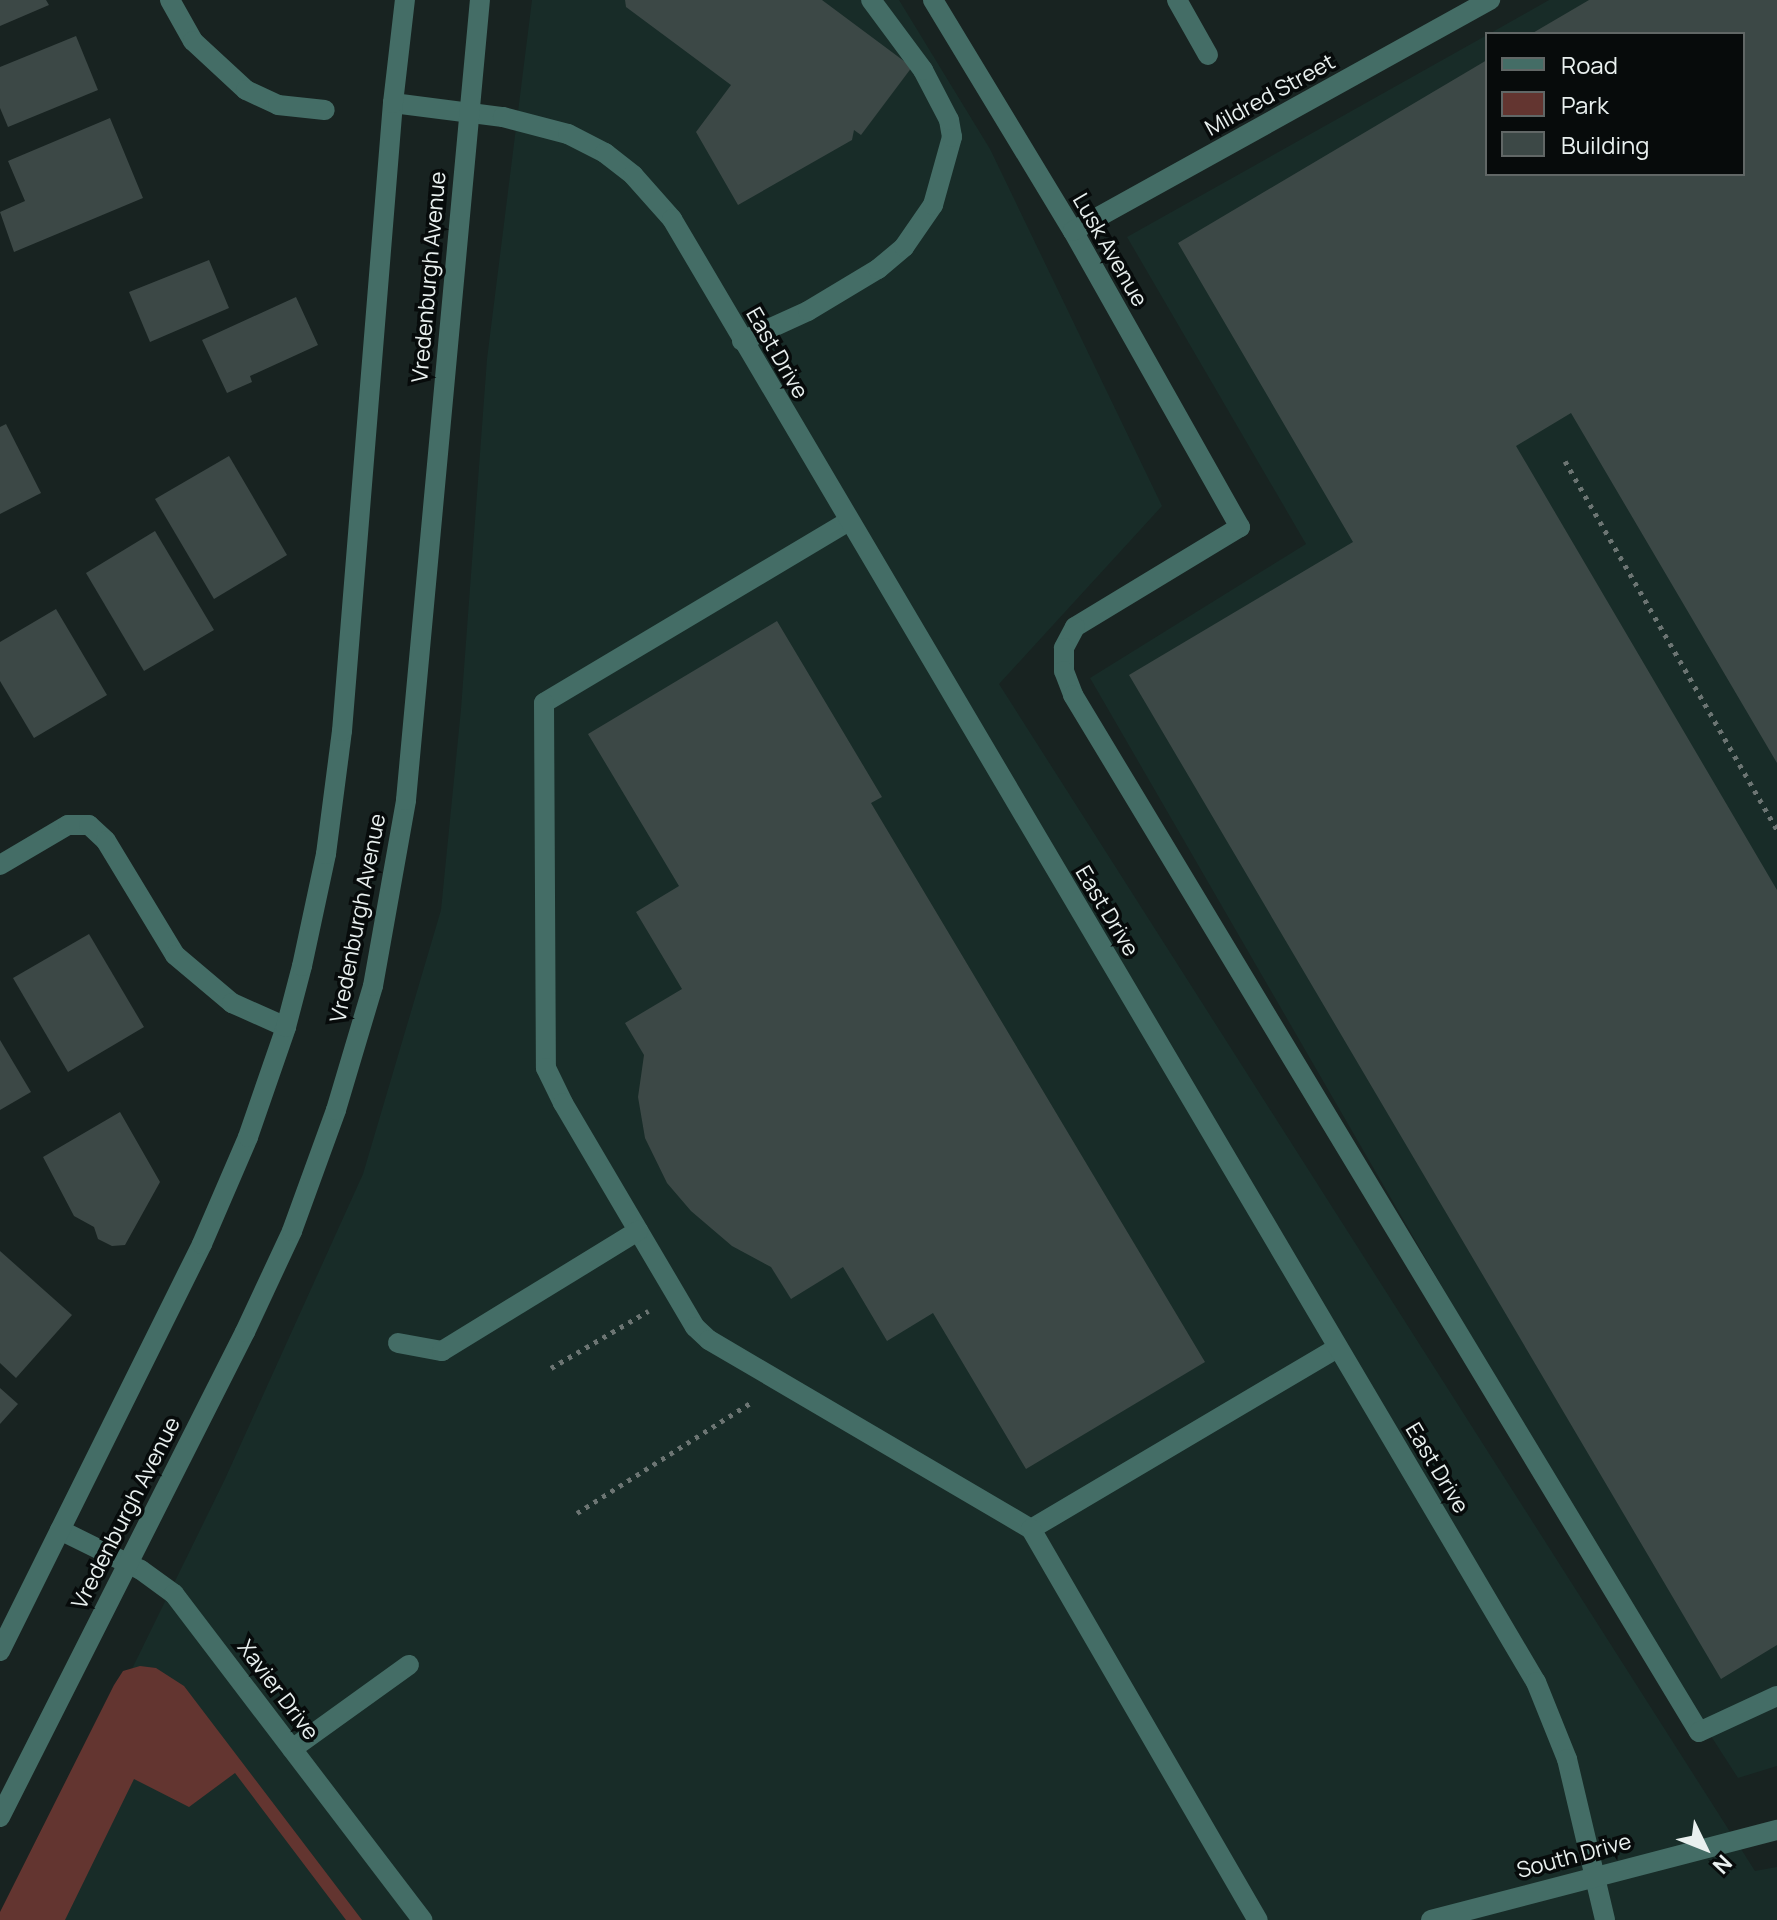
<!DOCTYPE html>
<style>
body{margin:0}
#map{position:relative;width:1777px;height:1920px;overflow:hidden;background:#182321;font-family:Manrope,sans-serif}
div>[style]{position:absolute}
.built>*{inset:0;background:#182c28}
.green>*{inset:0;background:#633530}
.building>*{inset:0;background:#3c4846}
.path>*{height:5px;margin-top:-2.5px;transform-origin:0;background:repeating-linear-gradient(90deg,#6c7573 0 4px,transparent 0 10px)}
.service>*{height:20px;margin:-10px;padding:0 10px;transform-origin:10px;border-radius:10px;background:#446d66}
.minor>*{height:20px;margin:-10px;padding:0 10px;transform-origin:10px;border-radius:10px;background:#446d66}
.tertiary>*{height:20px;margin:-10px;padding:0 10px;transform-origin:10px;border-radius:10px;background:#446d66}
span{translate:-50% -50%;white-space:nowrap;text-align:center;line-height:1.15;-webkit-text-stroke:7px #070b0b;paint-order:stroke}
.street-label{font-size:22px;color:#e9f0ef}
.legend{position:absolute;left:1485px;top:32px;width:260px;height:144px;box-sizing:border-box;background:#070b0b;border:2px solid #616766;margin:0;padding:10px 14px;list-style:none;font-size:24px;color:#e9f0ef}
.legend li{display:flex;align-items:center;gap:16px;height:40px}
.legend b{width:40px;border:2px solid #616766}
.north{position:absolute;left:1665px;top:1808px;width:80px;height:80px;-webkit-text-stroke:6px #070b0b;paint-order:stroke;rotate:133deg;font-size:22px;font-weight:700;line-height:32px;text-align:center;color:#e9f0ef}
.north::after{content:'';display:block;margin:auto;width:28px;height:36px;background:#e9f0ef;clip-path:polygon(50% 0,100% 100%,50% 72%,0 100%)}
</style>
<div id="map">
<div class="built">
<i style="clip-path:polygon(532px 0,899px 0,990px 149px,1162px 506px,999px 684px,1755px 1871px,1777px 1867px,1777px 1920px,9px 1920px,225px 1479px,363px 1174px,441px 910px,461px 709px,487px 359px)"></i>
<i style="clip-path:polygon(1549px 0,1777px 0,1777px 1766px,1738px 1778px,1625px 1603px,1090px 678px,1306px 544px,1127px 237px,1487px 35px,1487px 174px,1743px 174px,1743px 34px,1489px 34px)"></i>
</div>
<div class="green">
<i style="clip-path:polygon(140px 1666px,156px 1668px,184px 1686px,362px 1920px,346px 1920px,235px 1773px,189px 1807px,134px 1779px,65px 1920px,0 1920px,0 1912px,114px 1685px,123px 1671px)"></i>
</div>
<div class="building">
<i style="clip-path:polygon(0 0,46px 0,49px 5px,0 26px)"></i>
<i style="clip-path:polygon(625px 0,822px 0,912px 67px,861px 135px,854px 130px,852px 140px,738px 205px,696px 132px,731px 85px,626px 7px)"></i>
<i style="clip-path:polygon(1589px 0,1777px 0,1777px 763px,1571px 413px,1516px 446px,1777px 890px,1777px 1645px,1721px 1679px,1129px 675px,1353px 542px,1178px 243px,1487px 60px,1487px 174px,1743px 174px,1743px 34px,1531px 34px)"></i>
<i style="clip-path:polygon(76px 36px,98px 90px,8px 127px,0 108px,0 67px)"></i>
<i style="clip-path:polygon(110px 118px,143px 198px,14px 252px,0 212px,25px 201px,8px 161px)"></i>
<i style="clip-path:polygon(209px 260px,229px 308px,150px 342px,129px 292px)"></i>
<i style="clip-path:polygon(296px 297px,318px 345px,250px 376px,252px 382px,227px 393px,202px 340px)"></i>
<i style="clip-path:polygon(6px 424px,41px 493px,0 514px,0 427px)"></i>
<i style="clip-path:polygon(229px 456px,287px 555px,214px 599px,155px 499px)"></i>
<i style="clip-path:polygon(155px 531px,214px 630px,144px 671px,86px 573px)"></i>
<i style="clip-path:polygon(56px 609px,107px 695px,34px 738px,0 681px,0 642px)"></i>
<i style="clip-path:polygon(777px 621px,882px 797px,871px 803px,1205px 1362px,1026px 1469px,933px 1313px,887px 1341px,843px 1267px,791px 1299px,771px 1267px,732px 1246px,691px 1211px,667px 1183px,645px 1138px,638px 1097px,644px 1055px,625px 1023px,682px 989px,636px 912px,679px 886px,588px 734px)"></i>
<i style="clip-path:polygon(89px 934px,144px 1027px,68px 1072px,13px 978px)"></i>
<i style="clip-path:polygon(0 1040px,31px 1092px,0 1110px)"></i>
<i style="clip-path:polygon(120px 1112px,160px 1182px,125px 1245px,112px 1246px,98px 1239px,94px 1227px,74px 1216px,43px 1157px)"></i>
<i style="clip-path:polygon(0 1251px,72px 1315px,16px 1378px,0 1363px)"></i>
<i style="clip-path:polygon(0 1388px,18px 1404px,0 1424px)"></i>
</div>
<div class="path">
<i style="left:1565px;top:461px;width:426px;rotate:60.1deg"></i>
<i style="left:551px;top:1368px;width:113px;rotate:-30.4deg"></i>
<i style="left:577px;top:1513px;width:205px;rotate:-32.4deg"></i>
</div>
<div class="service">
<i style="left:1177px;top:0;width:63px;rotate:60.6deg"></i>
<i style="left:742px;top:341px;width:72px;rotate:-24.4deg"></i>
<i style="left:808px;top:311px;width:82px;rotate:-31deg"></i>
<i style="left:878px;top:269px;width:34px;rotate:-40deg"></i>
<i style="left:904px;top:247px;width:51px;rotate:-55.4deg"></i>
<i style="left:933px;top:205px;width:71px;rotate:-74.4deg"></i>
<i style="left:952px;top:137px;width:17px;rotate:-100deg"></i>
<i style="left:949px;top:120px;width:56px;rotate:-117.5deg"></i>
<i style="left:923px;top:70px;width:87px;rotate:-126.6deg"></i>
<i style="left:849px;top:521px;width:355px;rotate:149.2deg"></i>
<i style="left:544px;top:703px;width:365px;rotate:89.7deg"></i>
<i style="left:546px;top:1068px;width:39px;rotate:64deg"></i>
<i style="left:563px;top:1103px;width:260px;rotate:59.5deg"></i>
<i style="left:695px;top:1327px;width:19px;rotate:43deg"></i>
<i style="left:709px;top:1340px;width:373px;rotate:30.4deg"></i>
<i style="left:1031px;top:1529px;width:356px;rotate:-30.6deg"></i>
<i style="left:1240px;top:527px;width:193px;rotate:148.8deg"></i>
<i style="left:1075px;top:627px;width:24px;rotate:118deg"></i>
<i style="left:1064px;top:648px;width:23px;rotate:90deg"></i>
<i style="left:1064px;top:671px;width:26px;rotate:69deg"></i>
<i style="left:1073px;top:695px;width:1211px;rotate:58.88deg"></i>
<i style="left:1699px;top:1732px;width:86px;rotate:-24.8deg"></i>
<i style="left:398px;top:1343px;width:45px;rotate:10.3deg"></i>
<i style="left:442px;top:1351px;width:230px;rotate:-31.5deg"></i>
<i style="left:1031px;top:1529px;width:452px;rotate:59.9deg"></i>
<i style="left:292px;top:1749px;width:144px;rotate:-35.7deg"></i>
</div>
<div class="minor">
<i style="left:170px;top:0;width:47px;rotate:60.7deg"></i>
<i style="left:193px;top:41px;width:72px;rotate:42.8deg"></i>
<i style="left:246px;top:90px;width:35px;rotate:25deg"></i>
<i style="left:278px;top:105px;width:47px;rotate:6.1deg"></i>
<i style="left:933px;top:0;width:270px;rotate:58.8deg"></i>
<i style="left:1073px;top:231px;width:340px;rotate:60.6deg"></i>
<i style="left:393px;top:103px;width:111px;rotate:7.3deg"></i>
<i style="left:503px;top:117px;width:67px;rotate:14.7deg"></i>
<i style="left:568px;top:134px;width:42px;rotate:27.2deg"></i>
<i style="left:605px;top:153px;width:36px;rotate:38deg"></i>
<i style="left:633px;top:175px;width:59px;rotate:48.4deg"></i>
<i style="left:672px;top:219px;width:1699px;rotate:59.44deg"></i>
<i style="left:1536px;top:1682px;width:83px;rotate:68.1deg"></i>
<i style="left:1567px;top:1759px;width:165px;rotate:76.7deg"></i>
<i style="left:1073px;top:231px;width:477px;rotate:-29deg"></i>
<i style="left:0;top:865px;width:79px;rotate:-30.5deg"></i>
<i style="left:68px;top:825px;width:21px"></i>
<i style="left:89px;top:825px;width:23px;rotate:43deg"></i>
<i style="left:106px;top:841px;width:133px;rotate:58.8deg"></i>
<i style="left:175px;top:955px;width:75px;rotate:40.1deg"></i>
<i style="left:232px;top:1003px;width:59px;rotate:24deg"></i>
<i style="left:60px;top:1530px;width:90px;rotate:26.3deg"></i>
<i style="left:141px;top:1570px;width:41px;rotate:36deg"></i>
<i style="left:174px;top:1594px;width:410px;rotate:52.7deg"></i>
<i style="left:1431px;top:1920px;width:358px;rotate:-14.6deg"></i>
</div>
<div class="tertiary">
<i style="left:0;top:1651px;width:454px;rotate:-63.6deg"></i>
<i style="left:202px;top:1244px;width:116px;rotate:-66.7deg"></i>
<i style="left:248px;top:1137px;width:116px;rotate:-70.9deg"></i>
<i style="left:286px;top:1027px;width:63px;rotate:-75.3deg"></i>
<i style="left:302px;top:966px;width:115px;rotate:-77.9deg"></i>
<i style="left:326px;top:854px;width:124px;rotate:-82.6deg"></i>
<i style="left:342px;top:731px;width:630px;rotate:-85.36deg"></i>
<i style="left:393px;top:103px;width:104px;rotate:-83.4deg"></i>
<i style="left:0;top:1817px;width:543px;rotate:-63.2deg"></i>
<i style="left:245px;top:1332px;width:111px;rotate:-65deg"></i>
<i style="left:292px;top:1231px;width:129px;rotate:-70deg"></i>
<i style="left:336px;top:1110px;width:129px;rotate:-73.4deg"></i>
<i style="left:373px;top:986px;width:189px;rotate:-79.9deg"></i>
<i style="left:406px;top:800px;width:803px;rotate:-84.72deg"></i>
</div>
<div class="street-label">
<span style="left:1270px;top:95px;rotate:-29deg">Mildred Street</span>
<span style="left:1110px;top:250px;rotate:60deg">Lusk Avenue</span>
<span style="left:429px;top:277px;rotate:-85deg">Vredenburgh Avenue</span>
<span style="left:777px;top:353px;rotate:60deg">East Drive</span>
<span style="left:1107px;top:911px;rotate:59deg">East Drive</span>
<span style="left:358px;top:918px;rotate:-79deg">Vredenburgh Avenue</span>
<span style="left:1437px;top:1468px;rotate:59deg">East Drive</span>
<span style="left:126px;top:1513px;rotate:-63deg">Vredenburgh Avenue</span>
<span style="left:278px;top:1690px;rotate:53deg">Xavier Drive</span>
<span style="left:1574px;top:1856px;rotate:-15deg">South Drive</span>
</div>
<ul class="legend">
<li><b style="height:10px;background:#446d66"></b>Road</li>
<li><b style="height:22px;background:#633530"></b>Park</li>
<li><b style="height:22px;background:#3c4846"></b>Building</li>
</ul>
<div class="north">N</div>
</div>
